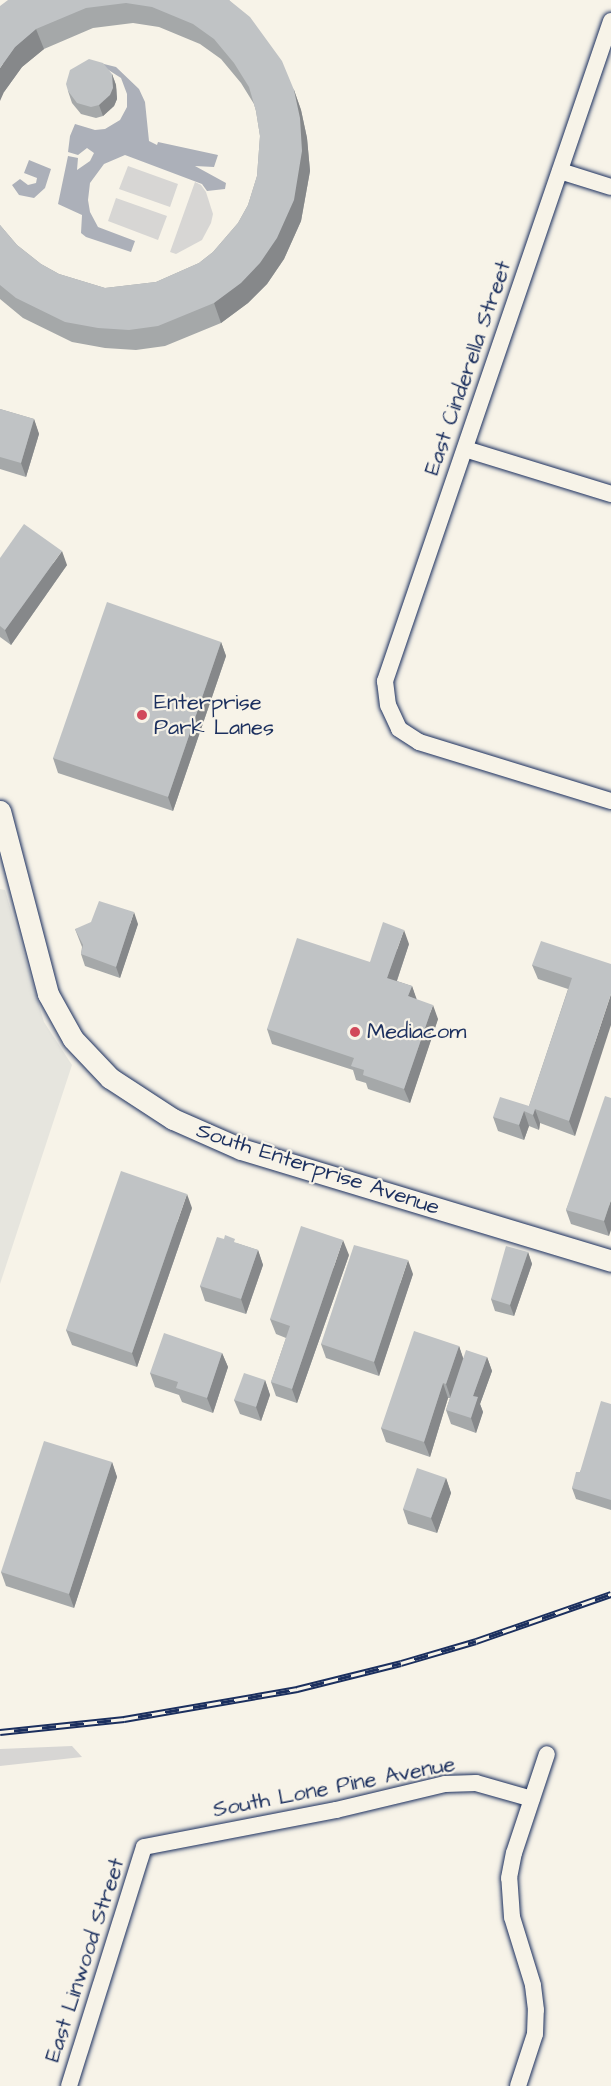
<!DOCTYPE html>
<style>
body{margin:0}
#map{position:relative;width:611px;height:2086px;overflow:hidden;background:#f7f3e8;font-family:"Architects Daughter",sans-serif}
div>[style]{position:absolute}
.built>*{inset:0;background:#e6e5de}
.green>*{inset:0;background:#d7d6d4}
.water>*{inset:0;background:#acb0b9}
.roads{filter:drop-shadow(0 0 2px #1b2f5e) drop-shadow(0 0 2px #1b2f5e)}
.minor>*{height:16px;margin:-8px;padding:0 8px;transform-origin:8px;border-radius:8px;background:#f7f3e8}
.tertiary>*{height:21px;margin:-10.5px;padding:0 10.5px;transform-origin:10.5px;border-radius:10.5px;background:#f7f3e8}
.rail>*{height:7px;margin-top:-3.5px;transform-origin:0;background:repeating-linear-gradient(90deg,#f7f3e8 0 14px,#1b2f5e 0 28px);box-sizing:border-box;border-block:2px solid #1b2f5e}
.wall>*{inset:0;background:#a5a8a9}
.shaded-wall>*{inset:0;background:#86888a}
.building>*{inset:0;background:#c0c3c5}
.dots>*{width:16px;height:16px;translate:-50% -50%;box-sizing:border-box;border:3px solid #f7f3e8;border-radius:50%}
span{translate:-50% -50%;white-space:nowrap;text-align:center;line-height:1.15;-webkit-text-stroke:4.5px #f7f3e8;paint-order:stroke}
.street-label{font-size:22px;color:#1b2f5e}
.poi-label{font-size:22px;color:#1b2f5e}
.left{translate:0 -50%;text-align:left}
</style>
<div id="map">
<div class="built">
<i style="clip-path:polygon(0 889px,5px 890px,44px 1022px,72px 1065px,0 1284px)"></i>
</div>
<div class="green">
<i style="clip-path:polygon(128px 166px,178px 184px,170px 207px,119px 189px)"></i>
<i style="clip-path:polygon(195px 182px,201px 185px,206px 192px,213px 214px,211px 223px,202px 240px,176px 254px,170px 252px)"></i>
<i style="clip-path:polygon(116px 198px,167px 216px,158px 240px,108px 221px)"></i>
<i style="clip-path:polygon(72px 1746px,82px 1757px,0 1766px,0 1749px)"></i>
</div>
<div class="water">
<i style="clip-path:polygon(96px 62px,116px 67px,139px 89px,145px 102px,149px 141px,157px 145px,158px 142px,218px 155px,214px 167px,195px 166px,226px 183px,225px 189px,207px 191px,202px 184px,125px 155px,104px 164px,90px 183px,88px 200px,90px 212px,98px 227px,135px 241px,131px 252px,86px 237px,81px 233px,82px 215px,58px 204px,68px 156px,78px 158px,77px 170px,90px 161px,94px 153px,87px 148px,78px 155px,68px 152px,70px 136px,75px 124px,95px 130px,105px 129px,120px 120px,127px 107px,127px 94px,121px 78px)"></i>
<i style="clip-path:polygon(29px 160px,51px 169px,45px 188px,34px 198px,19px 195px,12px 185px,20px 179px,28px 185px,36px 183px,37px 178px,24px 173px)"></i>
</div>
<div class="roads">
<div class="minor">
<i style="left:611px;top:21px;width:698px;rotate:108.9deg"></i>
<i style="left:385px;top:681px;width:24px;rotate:83deg"></i>
<i style="left:388px;top:705px;width:26px;rotate:65deg"></i>
<i style="left:399px;top:729px;width:24px;rotate:33deg"></i>
<i style="left:419px;top:742px;width:201px;rotate:17.1deg"></i>
<i style="left:560px;top:171px;width:53px;rotate:17.4deg"></i>
<i style="left:465px;top:449px;width:153px;rotate:17.1deg"></i>
<i style="left:69px;top:2086px;width:250px;rotate:-72.6deg"></i>
<i style="left:144px;top:1847px;width:196px;rotate:-10.9deg"></i>
<i style="left:336px;top:1810px;width:112px;rotate:-13.4deg"></i>
<i style="left:445px;top:1784px;width:31px;rotate:-2deg"></i>
<i style="left:476px;top:1783px;width:58px;rotate:15.9deg"></i>
<i style="left:518px;top:2086px;width:55px;rotate:-71.9deg"></i>
<i style="left:535px;top:2034px;width:24px;rotate:-88deg"></i>
<i style="left:536px;top:2010px;width:25px;rotate:-97deg"></i>
<i style="left:533px;top:1985px;width:71px;rotate:-107.2deg"></i>
<i style="left:512px;top:1917px;width:39px;rotate:-94deg"></i>
<i style="left:509px;top:1878px;width:25px;rotate:-79deg"></i>
<i style="left:514px;top:1853px;width:104px;rotate:-71.6deg"></i>
</div>
<div class="tertiary">
<i style="left:0;top:811px;width:189px;rotate:75.3deg"></i>
<i style="left:48px;top:994px;width:51px;rotate:60.9deg"></i>
<i style="left:73px;top:1039px;width:54px;rotate:46.5deg"></i>
<i style="left:110px;top:1078px;width:75px;rotate:33.1deg"></i>
<i style="left:173px;top:1119px;width:74px;rotate:23.8deg"></i>
<i style="left:241px;top:1149px;width:387px;rotate:16.8deg"></i>
</div>
</div>
<div class="rail">
<i style="left:0;top:1732px;width:125px;rotate:-6deg"></i>
<i style="left:124px;top:1719px;width:176px;rotate:-9.8deg"></i>
<i style="left:297px;top:1689px;width:107px;rotate:-14deg"></i>
<i style="left:401px;top:1663px;width:78px;rotate:-16.3deg"></i>
<i style="left:476px;top:1641px;width:143px;rotate:-19.2deg"></i>
</div>
<div class="wall">
<i style="clip-path:polygon(229px 0,294px 90px,301px 110px,307px 138px,310px 171px,301px 221px,284px 259px,267px 284px,248px 303px,221px 323px,165px 346px,136px 350px,105px 348px,72px 342px,23px 318px,0 299px,0 225px,17px 245px,41px 264px,59px 274px,105px 288px,156px 282px,199px 263px,213px 252px,238px 223px,248px 205px,257px 176px,260px 136px,256px 111px,254px 104px,241px 83px,221px 59px,200px 44px,159px 27px,133px 23px,93px 28px,44px 49px,22px 67px,4px 92px,0 6px)"></i>
<i style="clip-path:polygon(112px 74px,116px 85px,117px 99px,114px 106px,103px 116px,96px 118px,81px 114px,72px 103px,68px 91px)"></i>
<i style="clip-path:polygon(0 409px,34px 419px,39px 434px,26px 477px,0 469px)"></i>
<i style="clip-path:polygon(0 558px,67px 565px,11px 645px,0 637px)"></i>
<i style="clip-path:polygon(221px 642px,226px 656px,173px 811px,58px 773px,53px 758px)"></i>
<i style="clip-path:polygon(138px 924px,120px 978px,85px 966px,81px 954px,82px 947px,75px 929px)"></i>
<i style="clip-path:polygon(409px 944px,397px 981px,412px 986px,416px 999px,438px 1019px,410px 1103px,368px 1089px,366px 1083px,356px 1080px,353px 1070px,272px 1044px,267px 1029px,370px 962px)"></i>
<i style="clip-path:polygon(611px 964px,575px 1136px,540px 1123px,539px 1130px,529px 1126px,524px 1140px,498px 1131px,493px 1117px,529px 1106px,568px 989px,538px 979px,532px 965px)"></i>
<i style="clip-path:polygon(611px 1098px,609px 1236px,571px 1224px,566px 1210px)"></i>
<i style="clip-path:polygon(192px 1208px,137px 1367px,72px 1345px,66px 1330px)"></i>
<i style="clip-path:polygon(236px 1243px,258px 1250px,263px 1265px,246px 1314px,205px 1301px,200px 1286px)"></i>
<i style="clip-path:polygon(528px 1252px,532px 1264px,514px 1316px,495px 1311px,491px 1299px)"></i>
<i style="clip-path:polygon(349px 1255px,297px 1403px,276px 1396px,271px 1382px,286px 1338px,276px 1334px,270px 1319px)"></i>
<i style="clip-path:polygon(413px 1274px,379px 1376px,326px 1358px,321px 1344px)"></i>
<i style="clip-path:polygon(459px 1346px,463px 1358px,487px 1357px,492px 1371px,480px 1404px,483px 1412px,476px 1433px,451px 1424px,446px 1410px,450px 1398px,448px 1398px,430px 1457px,386px 1442px,381px 1428px)"></i>
<i style="clip-path:polygon(222px 1353px,228px 1367px,213px 1413px,182px 1402px,179px 1395px,155px 1387px,150px 1373px)"></i>
<i style="clip-path:polygon(265px 1380px,270px 1395px,261px 1421px,240px 1414px,234px 1400px)"></i>
<i style="clip-path:polygon(611px 1404px,611px 1510px,576px 1499px,572px 1488px,580px 1472px)"></i>
<i style="clip-path:polygon(112px 1462px,117px 1477px,74px 1608px,6px 1586px,1px 1572px)"></i>
<i style="clip-path:polygon(446px 1478px,451px 1493px,437px 1533px,408px 1524px,403px 1509px)"></i>
</div>
<div class="shaded-wall">
<i style="clip-path:polygon(36px 29px,44px 49px,22px 67px,4px 92px,0 101px,0 68px,15px 47px)"></i>
<i style="clip-path:polygon(112px 74px,116px 85px,117px 99px,114px 106px,103px 116px,99px 105px)"></i>
<i style="clip-path:polygon(294px 90px,301px 110px,307px 138px,310px 171px,301px 221px,284px 259px,267px 284px,248px 303px,221px 323px,214px 303px)"></i>
<i style="clip-path:polygon(34px 419px,39px 434px,26px 477px,21px 463px)"></i>
<i style="clip-path:polygon(62px 551px,67px 565px,11px 645px,5px 630px)"></i>
<i style="clip-path:polygon(221px 642px,226px 656px,173px 811px,168px 797px)"></i>
<i style="clip-path:polygon(134px 912px,138px 924px,120px 978px,116px 967px)"></i>
<i style="clip-path:polygon(404px 930px,409px 944px,393px 992px,387px 978px)"></i>
<i style="clip-path:polygon(412px 986px,417px 1000px,408px 996px)"></i>
<i style="clip-path:polygon(611px 994px,611px 1025px,575px 1136px,569px 1121px)"></i>
<i style="clip-path:polygon(433px 1005px,438px 1019px,410px 1103px,404px 1089px)"></i>
<i style="clip-path:polygon(535px 1109px,540px 1123px,539px 1130px,533px 1115px)"></i>
<i style="clip-path:polygon(524px 1111px,529px 1126px,524px 1140px,519px 1125px)"></i>
<i style="clip-path:polygon(187px 1194px,192px 1208px,137px 1367px,132px 1353px)"></i>
<i style="clip-path:polygon(611px 1200px,611px 1230px,609px 1236px,604px 1221px)"></i>
<i style="clip-path:polygon(343px 1240px,349px 1255px,297px 1403px,292px 1389px)"></i>
<i style="clip-path:polygon(258px 1250px,263px 1265px,246px 1314px,241px 1299px)"></i>
<i style="clip-path:polygon(528px 1252px,532px 1264px,514px 1316px,510px 1305px)"></i>
<i style="clip-path:polygon(408px 1260px,413px 1274px,379px 1376px,374px 1362px)"></i>
<i style="clip-path:polygon(459px 1346px,464px 1361px,451px 1399px,446px 1384px)"></i>
<i style="clip-path:polygon(222px 1353px,228px 1367px,213px 1413px,207px 1398px)"></i>
<i style="clip-path:polygon(487px 1357px,492px 1371px,480px 1404px,483px 1412px,476px 1433px,471px 1418px,473px 1396px)"></i>
<i style="clip-path:polygon(265px 1380px,270px 1395px,261px 1421px,256px 1407px)"></i>
<i style="clip-path:polygon(443px 1383px,448px 1398px,430px 1457px,424px 1442px)"></i>
<i style="clip-path:polygon(112px 1462px,117px 1477px,74px 1608px,69px 1594px)"></i>
<i style="clip-path:polygon(446px 1478px,451px 1493px,437px 1533px,431px 1518px)"></i>
</div>
<div class="building">
<i style="clip-path:polygon(8px 0,229px 0,250px 17px,282px 61px,294px 90px,300px 118px,302px 151px,294px 200px,277px 238px,260px 263px,241px 283px,214px 303px,158px 326px,129px 330px,98px 328px,65px 322px,16px 298px,0 285px,0 225px,17px 245px,41px 264px,59px 274px,105px 288px,156px 282px,199px 263px,213px 252px,238px 223px,248px 205px,257px 176px,260px 136px,256px 111px,249px 87px,234px 63px,214px 39px,193px 24px,152px 7px,126px 3px,86px 8px,36px 29px,15px 47px,0 68px,0 6px)"></i>
<i style="clip-path:polygon(89px 59px,103px 63px,112px 74px,113px 88px,110px 95px,99px 105px,91px 107px,77px 103px,68px 91px,66px 84px,70px 70px)"></i>
<i style="clip-path:polygon(0 409px,34px 419px,21px 463px,0 457px)"></i>
<i style="clip-path:polygon(24px 524px,62px 551px,5px 630px,0 626px,0 558px)"></i>
<i style="clip-path:polygon(107px 602px,221px 642px,168px 797px,53px 758px)"></i>
<i style="clip-path:polygon(99px 901px,134px 912px,116px 967px,81px 954px,83px 945px,75px 929px,91px 922px)"></i>
<i style="clip-path:polygon(383px 922px,404px 930px,387px 978px,412px 986px,408px 996px,433px 1005px,404px 1089px,363px 1075px,364px 1070px,351px 1066px,354px 1058px,267px 1029px,297px 938px,370px 962px)"></i>
<i style="clip-path:polygon(541px 941px,611px 964px,611px 994px,569px 1121px,535px 1109px,533px 1115px,524px 1111px,519px 1125px,493px 1117px,500px 1097px,529px 1106px,572px 978px,532px 965px)"></i>
<i style="clip-path:polygon(605px 1096px,611px 1098px,611px 1200px,604px 1221px,566px 1210px)"></i>
<i style="clip-path:polygon(121px 1171px,187px 1194px,132px 1353px,66px 1330px)"></i>
<i style="clip-path:polygon(301px 1226px,343px 1240px,292px 1389px,271px 1382px,290px 1326px,270px 1319px)"></i>
<i style="clip-path:polygon(225px 1235px,235px 1239px,234px 1242px,258px 1250px,241px 1299px,200px 1286px,217px 1237px,224px 1239px)"></i>
<i style="clip-path:polygon(354px 1245px,408px 1260px,374px 1362px,321px 1344px)"></i>
<i style="clip-path:polygon(506px 1246px,528px 1252px,510px 1305px,491px 1299px)"></i>
<i style="clip-path:polygon(414px 1331px,459px 1346px,446px 1384px,443px 1383px,424px 1442px,381px 1428px)"></i>
<i style="clip-path:polygon(164px 1333px,222px 1353px,207px 1398px,176px 1388px,178px 1382px,150px 1373px)"></i>
<i style="clip-path:polygon(466px 1350px,487px 1357px,473px 1396px,478px 1397px,471px 1418px,446px 1410px)"></i>
<i style="clip-path:polygon(244px 1373px,265px 1380px,256px 1407px,234px 1400px)"></i>
<i style="clip-path:polygon(601px 1401px,611px 1404px,611px 1500px,572px 1488px,576px 1472px,580px 1472px)"></i>
<i style="clip-path:polygon(44px 1441px,112px 1462px,69px 1594px,1px 1572px)"></i>
<i style="clip-path:polygon(417px 1468px,446px 1478px,431px 1518px,403px 1509px)"></i>
</div>
<div class="dots">
<i style="left:142px;top:715px;background:#d1495b"></i>
<i style="left:355px;top:1032px;background:#d1495b"></i>
</div>
<div class="street-label">
<span style="left:468px;top:368px;rotate:-71deg">East Cinderella Street</span>
<span style="left:318px;top:1169px;rotate:18deg">South Enterprise Avenue</span>
<span style="left:334px;top:1787px;rotate:-11deg">South Lone Pine Avenue</span>
<span style="left:85px;top:1960px;rotate:-72deg">East Linwood Street</span>
</div>
<div class="poi-label">
<span class="left" style="left:154px;top:715px">Enterprise<br>Park Lanes</span>
<span class="left" style="left:367px;top:1032px">Mediacom</span>
</div>
</div>
